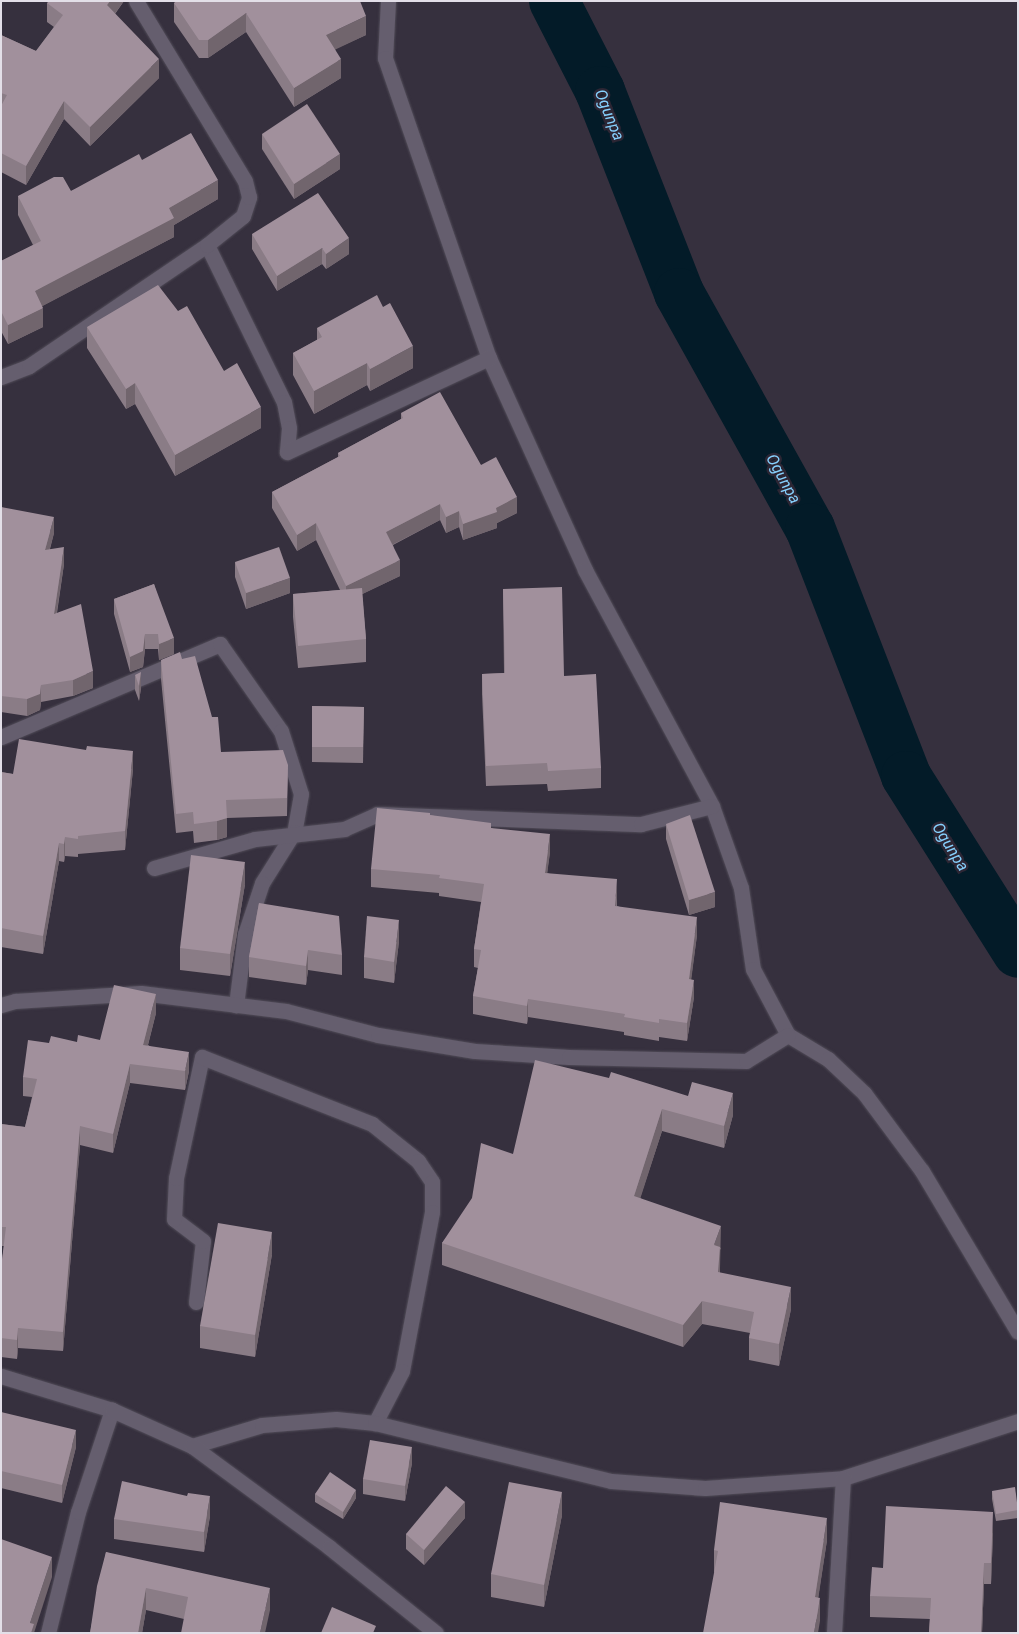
<!DOCTYPE html>
<style>
body{margin:0}
#map{position:relative;width:1019px;height:1634px;overflow:hidden;background:#36303e;font-family:Roboto,sans-serif}
div>[style]{position:absolute}
.river>*{height:50px;margin:-25px;padding:0 25px;transform-origin:25px;border-radius:25px;background:#031b28}
.roads{filter:drop-shadow(0 0 1px #514c58) drop-shadow(0 0 1px #514c58)}
.minor>*{height:15px;margin:-7.5px;padding:0 7.5px;transform-origin:7.5px;border-radius:7.5px;background:#655e6e}
.tertiary>*{height:15px;margin:-7.5px;padding:0 7.5px;transform-origin:7.5px;border-radius:7.5px;background:#655e6e}
.wall>*{inset:0;background:#8a7c86}
.shaded-wall>*{inset:0;background:#71656d}
.building>*{inset:0;background:#a1909c}
span{translate:-50% -50%;white-space:nowrap;text-align:center;line-height:1.15;-webkit-text-stroke:5px #2c2634;paint-order:stroke}
.water-label{font-size:16px;color:#86d0fd;font-style:italic}
.frame{position:absolute;inset:0;border:2px solid #e3dfe8;pointer-events:none}
</style>
<div id="map">
<div class="river">
<i style="left:554px;top:1px;width:101px;rotate:62.9deg"></i>
<i style="left:600px;top:91px;width:217px;rotate:68.6deg"></i>
<i style="left:679px;top:293px;width:269px;rotate:60.9deg"></i>
<i style="left:810px;top:528px;width:266px;rotate:68.8deg"></i>
<i style="left:906px;top:776px;width:209px;rotate:57.7deg"></i>
</div>
<div class="roads">
<div class="minor">
<i style="left:388px;top:1px;width:57px;rotate:93deg"></i>
<i style="left:385px;top:58px;width:318px;rotate:70.9deg"></i>
<i style="left:489px;top:358px;width:233px;rotate:65.6deg"></i>
<i style="left:585px;top:570px;width:268px;rotate:61.7deg"></i>
<i style="left:712px;top:806px;width:87px;rotate:70.5deg"></i>
<i style="left:741px;top:888px;width:82px;rotate:81.6deg"></i>
<i style="left:753px;top:969px;width:75px;rotate:62.1deg"></i>
<i style="left:788px;top:1035px;width:47px;rotate:31deg"></i>
<i style="left:828px;top:1059px;width:50px;rotate:43.4deg"></i>
<i style="left:864px;top:1093px;width:97px;rotate:53.4deg"></i>
<i style="left:922px;top:1171px;width:187px;rotate:59.2deg"></i>
<i style="left:207px;top:245px;width:175px;rotate:63.9deg"></i>
<i style="left:284px;top:402px;width:26px;rotate:79deg"></i>
<i style="left:289px;top:428px;width:24px;rotate:95deg"></i>
<i style="left:287px;top:452px;width:223px;rotate:-25deg"></i>
<i style="left:1px;top:377px;width:30px;rotate:-21deg"></i>
<i style="left:29px;top:366px;width:215px;rotate:-34.2deg"></i>
<i style="left:207px;top:245px;width:46px;rotate:-38.9deg"></i>
<i style="left:243px;top:216px;width:20px;rotate:-72deg"></i>
<i style="left:249px;top:197px;width:16px;rotate:-104deg"></i>
<i style="left:245px;top:181px;width:210px;rotate:-121.2deg"></i>
<i style="left:1px;top:737px;width:238px;rotate:-23deg"></i>
<i style="left:220px;top:644px;width:106px;rotate:55deg"></i>
<i style="left:281px;top:731px;width:66px;rotate:72.4deg"></i>
<i style="left:301px;top:794px;width:39px;rotate:100deg"></i>
<i style="left:294px;top:832px;width:60px;rotate:122.1deg"></i>
<i style="left:262px;top:883px;width:54px;rotate:108.4deg"></i>
<i style="left:245px;top:934px;width:72px;rotate:97.2deg"></i>
<i style="left:154px;top:868px;width:105px;rotate:-16deg"></i>
<i style="left:255px;top:839px;width:90px;rotate:-6.4deg"></i>
<i style="left:344px;top:829px;width:36px;rotate:-24deg"></i>
<i style="left:377px;top:814px;width:264px;rotate:2.2deg"></i>
<i style="left:641px;top:824px;width:73px;rotate:-14.2deg"></i>
<i style="left:1px;top:1005px;width:15px;rotate:-16deg"></i>
<i style="left:15px;top:1001px;width:126px;rotate:-3.6deg"></i>
<i style="left:141px;top:993px;width:146px;rotate:7.1deg"></i>
<i style="left:286px;top:1011px;width:95px;rotate:14.6deg"></i>
<i style="left:378px;top:1035px;width:98px;rotate:9.4deg"></i>
<i style="left:475px;top:1051px;width:94px;rotate:3.7deg"></i>
<i style="left:569px;top:1057px;width:177px;rotate:1.3deg"></i>
<i style="left:746px;top:1061px;width:49px;rotate:-31.8deg"></i>
<i style="left:196px;top:1302px;width:61px;rotate:-83.5deg"></i>
<i style="left:203px;top:1241px;width:36px;rotate:-143deg"></i>
<i style="left:174px;top:1219px;width:41px;rotate:-87.2deg"></i>
<i style="left:176px;top:1178px;width:124px;rotate:-77.9deg"></i>
<i style="left:202px;top:1057px;width:183px;rotate:21.5deg"></i>
<i style="left:372px;top:1124px;width:59px;rotate:38.8deg"></i>
<i style="left:418px;top:1161px;width:25px;rotate:56deg"></i>
<i style="left:432px;top:1182px;width:30px;rotate:90deg"></i>
<i style="left:432px;top:1212px;width:162px;rotate:100.7deg"></i>
<i style="left:402px;top:1371px;width:59px;rotate:117.4deg"></i>
<i style="left:192px;top:1446px;width:73px;rotate:-16.7deg"></i>
<i style="left:262px;top:1425px;width:74px;rotate:-4.6deg"></i>
<i style="left:336px;top:1419px;width:39px;rotate:6deg"></i>
<i style="left:375px;top:1423px;width:243px;rotate:13.8deg"></i>
<i style="left:611px;top:1481px;width:94px;rotate:4.3deg"></i>
<i style="left:705px;top:1488px;width:138px;rotate:-4.1deg"></i>
<i style="left:843px;top:1478px;width:184px;rotate:-18deg"></i>
<i style="left:48px;top:1633px;width:125px;rotate:-76.1deg"></i>
<i style="left:78px;top:1512px;width:108px;rotate:-71.6deg"></i>
<i style="left:834px;top:1633px;width:155px;rotate:-86.7deg"></i>
</div>
<div class="tertiary">
<i style="left:1px;top:1376px;width:116px;rotate:17deg"></i>
<i style="left:112px;top:1410px;width:88px;rotate:24.2deg"></i>
<i style="left:192px;top:1446px;width:170px;rotate:36.4deg"></i>
<i style="left:329px;top:1547px;width:137px;rotate:38.8deg"></i>
</div>
</div>
<div class="wall">
<i style="clip-path:polygon(124px 1px,115px 14px,159px 78px,90px 146px,64px 119px,26px 185px,1px 172px,1px 35px,36px 51px,54px 27px,47px 22px,47px 3px)"></i>
<i style="clip-path:polygon(177px 1px,366px 35px,335px 49px,341px 78px,294px 107px,246px 32px,208px 58px,199px 58px,174px 22px,174px 3px)"></i>
<i style="clip-path:polygon(262px 134px,340px 169px,294px 199px,262px 149px)"></i>
<i style="clip-path:polygon(142px 160px,218px 199px,174px 225px,174px 237px,42px 306px,43px 327px,8px 344px,1px 331px,1px 261px,33px 245px,18px 215px,18px 196px,71px 191px)"></i>
<i style="clip-path:polygon(252px 234px,349px 254px,326px 269px,322px 264px,277px 291px,252px 249px)"></i>
<i style="clip-path:polygon(87px 327px,224px 371px,261px 428px,175px 476px,135px 404px,126px 409px,87px 348px)"></i>
<i style="clip-path:polygon(317px 328px,413px 368px,370px 391px,367px 385px,314px 414px,293px 375px,293px 353px,317px 340px)"></i>
<i style="clip-path:polygon(401px 413px,481px 465px,517px 513px,497px 523px,497px 528px,463px 540px,459px 527px,446px 533px,440px 520px,393px 545px,400px 576px,362px 594px,366px 639px,366px 662px,298px 668px,293px 617px,293px 594px,340px 590px,316px 540px,297px 551px,272px 508px,272px 492px,338px 457px,338px 453px,401px 419px)"></i>
<i style="clip-path:polygon(1px 507px,54px 533px,50px 549px,64px 564px,57px 613px,93px 688px,73px 696px,41px 702px,40px 710px,27px 716px,1px 712px)"></i>
<i style="clip-path:polygon(235px 562px,290px 593px,246px 609px,235px 577px)"></i>
<i style="clip-path:polygon(154px 584px,174px 654px,159px 660px,158px 649px,145px 649px,143px 667px,130px 672px,114px 614px,114px 599px)"></i>
<i style="clip-path:polygon(503px 589px,564px 676px,601px 768px,601px 788px,548px 791px,547px 784px,486px 786px,482px 694px,482px 674px,504px 673px)"></i>
<i style="clip-path:polygon(161px 660px,221px 752px,288px 765px,287px 816px,227px 818px,227px 837px,217px 840px,194px 843px,193px 831px,176px 833px,161px 679px)"></i>
<i style="clip-path:polygon(135px 675px,141px 688px,139px 701px,135px 690px)"></i>
<i style="clip-path:polygon(312px 706px,364px 707px,363px 763px,312px 762px)"></i>
<i style="clip-path:polygon(133px 769px,125px 850px,78px 854px,78px 857px,65px 856px,64px 862px,59px 861px,43px 954px,1px 947px,1px 772px,13px 774px)"></i>
<i style="clip-path:polygon(430px 815px,491px 828px,550px 852px,547px 873px,617px 897px,617px 906px,697px 935px,691px 979px,694px 997px,687px 1041px,659px 1037px,659px 1041px,624px 1035px,624px 1032px,528px 1017px,527px 1024px,473px 1014px,473px 996px,478px 968px,474px 967px,474px 949px,481px 902px,439px 896px,439px 893px,371px 887px,371px 869px)"></i>
<i style="clip-path:polygon(666px 824px,715px 907px,689px 915px,666px 839px)"></i>
<i style="clip-path:polygon(245px 884px,230px 976px,180px 970px,180px 948px)"></i>
<i style="clip-path:polygon(259px 903px,342px 955px,342px 975px,308px 970px,306px 985px,249px 977px,249px 957px)"></i>
<i style="clip-path:polygon(399px 941px,394px 983px,364px 978px,364px 957px)"></i>
<i style="clip-path:polygon(156px 1013px,148px 1045px,189px 1071px,185px 1090px,130px 1083px,113px 1153px,80px 1145px,63px 1351px,18px 1348px,17px 1359px,1px 1357px,1px 1268px,4px 1246px,1px 1246px,1px 1124px,25px 1127px,32px 1097px,23px 1096px,23px 1077px,49px 1043px,77px 1042px,100px 1040px)"></i>
<i style="clip-path:polygon(609px 1078px,733px 1115px,724px 1148px,662px 1131px,640px 1198px,721px 1248px,720px 1250px,720px 1273px,791px 1309px,779px 1366px,749px 1360px,749px 1338px,750px 1333px,702px 1324px,683px 1347px,442px 1265px,442px 1243px,513px 1154px)"></i>
<i style="clip-path:polygon(272px 1254px,255px 1357px,200px 1348px,200px 1326px)"></i>
<i style="clip-path:polygon(1px 1412px,76px 1447px,62px 1503px,1px 1488px)"></i>
<i style="clip-path:polygon(412px 1463px,405px 1501px,363px 1494px,363px 1479px)"></i>
<i style="clip-path:polygon(992px 1491px,1018px 1506px,1018px 1518px,996px 1521px,992px 1499px)"></i>
<i style="clip-path:polygon(315px 1494px,356px 1498px,343px 1519px,315px 1502px)"></i>
<i style="clip-path:polygon(187px 1496px,210px 1516px,204px 1552px,114px 1539px,114px 1519px)"></i>
<i style="clip-path:polygon(562px 1515px,544px 1607px,491px 1597px,491px 1574px)"></i>
<i style="clip-path:polygon(465px 1518px,424px 1565px,406px 1549px,406px 1534px)"></i>
<i style="clip-path:polygon(993px 1533px,991px 1584px,984px 1584px,982px 1633px,929px 1633px,930px 1619px,870px 1617px,870px 1596px)"></i>
<i style="clip-path:polygon(827px 1540px,818px 1598px,820px 1621px,714px 1572px,714px 1550px)"></i>
<i style="clip-path:polygon(106px 1552px,270px 1610px,184px 1619px,146px 1610px,142px 1633px,90px 1633px)"></i>
</div>
<div class="shaded-wall">
<i style="clip-path:polygon(110px 1px,124px 1px,107px 24px,107px 5px)"></i>
<i style="clip-path:polygon(246px 13px,246px 32px,208px 58px,208px 40px)"></i>
<i style="clip-path:polygon(366px 16px,366px 35px,326px 54px,326px 35px)"></i>
<i style="clip-path:polygon(159px 59px,159px 78px,90px 146px,90px 127px)"></i>
<i style="clip-path:polygon(341px 59px,341px 78px,294px 107px,294px 88px)"></i>
<i style="clip-path:polygon(64px 101px,64px 119px,26px 185px,26px 166px)"></i>
<i style="clip-path:polygon(340px 154px,340px 169px,294px 199px,294px 184px)"></i>
<i style="clip-path:polygon(218px 180px,218px 199px,174px 225px,174px 237px,35px 310px,35px 291px,169px 208px)"></i>
<i style="clip-path:polygon(349px 238px,349px 254px,326px 269px,326px 254px)"></i>
<i style="clip-path:polygon(322px 248px,322px 264px,277px 291px,277px 276px)"></i>
<i style="clip-path:polygon(43px 308px,43px 327px,8px 344px,8px 325px)"></i>
<i style="clip-path:polygon(413px 346px,413px 368px,370px 391px,370px 369px)"></i>
<i style="clip-path:polygon(367px 363px,367px 385px,314px 414px,314px 391px)"></i>
<i style="clip-path:polygon(135px 383px,135px 404px,126px 409px,126px 389px)"></i>
<i style="clip-path:polygon(261px 407px,261px 428px,175px 476px,175px 455px)"></i>
<i style="clip-path:polygon(517px 497px,517px 513px,497px 523px,497px 528px,463px 540px,463px 524px)"></i>
<i style="clip-path:polygon(440px 504px,440px 520px,386px 548px,386px 532px)"></i>
<i style="clip-path:polygon(459px 511px,459px 527px,446px 533px,446px 517px)"></i>
<i style="clip-path:polygon(54px 517px,54px 533px,45px 566px,45px 550px)"></i>
<i style="clip-path:polygon(316px 523px,316px 540px,297px 551px,297px 535px)"></i>
<i style="clip-path:polygon(64px 547px,64px 564px,54px 630px,54px 614px)"></i>
<i style="clip-path:polygon(400px 560px,400px 576px,346px 602px,346px 586px)"></i>
<i style="clip-path:polygon(290px 578px,290px 593px,246px 609px,246px 593px)"></i>
<i style="clip-path:polygon(145px 634px,145px 649px,143px 667px,130px 672px,130px 657px)"></i>
<i style="clip-path:polygon(174px 638px,174px 654px,159px 660px,159px 644px)"></i>
<i style="clip-path:polygon(93px 671px,93px 688px,73px 696px,73px 680px)"></i>
<i style="clip-path:polygon(141px 672px,141px 688px,139px 701px,139px 686px)"></i>
<i style="clip-path:polygon(41px 685px,41px 702px,40px 710px,27px 716px,27px 699px)"></i>
<i style="clip-path:polygon(133px 751px,133px 769px,125px 850px,125px 831px)"></i>
<i style="clip-path:polygon(227px 818px,227px 837px,217px 840px,217px 821px)"></i>
<i style="clip-path:polygon(550px 834px,550px 852px,545px 891px,545px 873px)"></i>
<i style="clip-path:polygon(65px 837px,65px 856px,64px 862px,64px 844px)"></i>
<i style="clip-path:polygon(59px 843px,59px 861px,43px 954px,43px 936px)"></i>
<i style="clip-path:polygon(245px 862px,245px 884px,230px 976px,230px 954px)"></i>
<i style="clip-path:polygon(617px 879px,617px 897px,615px 924px,615px 906px)"></i>
<i style="clip-path:polygon(715px 892px,715px 907px,689px 915px,689px 900px)"></i>
<i style="clip-path:polygon(697px 917px,697px 935px,689px 997px,689px 979px)"></i>
<i style="clip-path:polygon(399px 920px,399px 941px,394px 983px,394px 962px)"></i>
<i style="clip-path:polygon(308px 950px,308px 970px,306px 985px,306px 966px)"></i>
<i style="clip-path:polygon(694px 980px,694px 997px,687px 1041px,687px 1023px)"></i>
<i style="clip-path:polygon(156px 994px,156px 1013px,143px 1064px,143px 1045px)"></i>
<i style="clip-path:polygon(528px 999px,528px 1017px,527px 1024px,527px 1006px)"></i>
<i style="clip-path:polygon(189px 1052px,189px 1071px,185px 1090px,185px 1071px)"></i>
<i style="clip-path:polygon(130px 1064px,130px 1083px,113px 1153px,113px 1134px)"></i>
<i style="clip-path:polygon(733px 1093px,733px 1115px,724px 1148px,724px 1126px)"></i>
<i style="clip-path:polygon(662px 1109px,662px 1131px,634px 1218px,634px 1196px)"></i>
<i style="clip-path:polygon(80px 1126px,80px 1145px,63px 1351px,63px 1332px)"></i>
<i style="clip-path:polygon(721px 1226px,720px 1269px,718px 1294px,718px 1272px,714px 1245px)"></i>
<i style="clip-path:polygon(272px 1232px,272px 1254px,255px 1357px,255px 1335px)"></i>
<i style="clip-path:polygon(791px 1287px,791px 1309px,779px 1366px,779px 1344px)"></i>
<i style="clip-path:polygon(702px 1301px,702px 1324px,683px 1347px,683px 1325px)"></i>
<i style="clip-path:polygon(18px 1328px,18px 1348px,17px 1359px,17px 1340px)"></i>
<i style="clip-path:polygon(76px 1430px,76px 1447px,62px 1503px,62px 1485px)"></i>
<i style="clip-path:polygon(412px 1447px,412px 1463px,405px 1501px,405px 1486px)"></i>
<i style="clip-path:polygon(356px 1490px,356px 1498px,343px 1519px,343px 1512px)"></i>
<i style="clip-path:polygon(562px 1492px,562px 1515px,544px 1607px,544px 1585px)"></i>
<i style="clip-path:polygon(210px 1496px,210px 1516px,204px 1552px,204px 1532px)"></i>
<i style="clip-path:polygon(465px 1502px,465px 1518px,424px 1565px,424px 1550px)"></i>
<i style="clip-path:polygon(993px 1512px,993px 1533px,991px 1584px,991px 1563px)"></i>
<i style="clip-path:polygon(827px 1518px,827px 1540px,815px 1620px,815px 1597px)"></i>
<i style="clip-path:polygon(52px 1557px,52px 1577px,34px 1633px,30px 1633px,30px 1623px)"></i>
<i style="clip-path:polygon(984px 1563px,984px 1584px,982px 1633px,981px 1633px)"></i>
<i style="clip-path:polygon(146px 1588px,146px 1610px,142px 1633px,138px 1633px)"></i>
<i style="clip-path:polygon(270px 1588px,270px 1610px,265px 1633px,260px 1633px)"></i>
<i style="clip-path:polygon(820px 1598px,820px 1621px,818px 1633px,814px 1633px)"></i>
</div>
<div class="building">
<i style="clip-path:polygon(49px 1px,110px 1px,107px 5px,159px 59px,90px 127px,64px 101px,26px 166px,1px 153px,1px 106px,7px 95px,1px 93px,1px 35px,36px 51px,63px 15px,47px 3px)"></i>
<i style="clip-path:polygon(177px 1px,360px 1px,366px 16px,326px 35px,341px 59px,294px 88px,246px 13px,208px 40px,199px 40px,174px 3px)"></i>
<i style="clip-path:polygon(307px 104px,340px 154px,294px 184px,262px 134px)"></i>
<i style="clip-path:polygon(191px 133px,218px 180px,169px 208px,174px 218px,35px 291px,43px 308px,8px 325px,1px 311px,1px 261px,41px 241px,18px 196px,54px 177px,63px 177px,71px 191px,139px 154px,142px 160px)"></i>
<i style="clip-path:polygon(318px 193px,349px 238px,326px 254px,322px 248px,277px 276px,252px 234px)"></i>
<i style="clip-path:polygon(158px 285px,178px 311px,187px 306px,224px 371px,237px 363px,261px 407px,175px 455px,135px 383px,126px 389px,87px 327px)"></i>
<i style="clip-path:polygon(377px 295px,383px 307px,390px 303px,413px 346px,370px 369px,367px 363px,314px 391px,293px 353px,322px 337px,317px 328px)"></i>
<i style="clip-path:polygon(440px 392px,481px 465px,496px 457px,517px 497px,496px 508px,497px 512px,463px 524px,459px 511px,446px 517px,440px 504px,386px 532px,400px 560px,346px 586px,316px 523px,297px 535px,272px 492px,340px 456px,338px 453px,403px 418px,401px 413px)"></i>
<i style="clip-path:polygon(1px 507px,54px 517px,45px 550px,64px 547px,54px 614px,81px 604px,93px 671px,73px 680px,41px 685px,40px 694px,27px 699px,1px 696px)"></i>
<i style="clip-path:polygon(279px 547px,290px 578px,246px 593px,235px 562px)"></i>
<i style="clip-path:polygon(154px 584px,174px 638px,159px 644px,158px 634px,145px 634px,143px 651px,130px 657px,114px 599px)"></i>
<i style="clip-path:polygon(562px 587px,564px 676px,596px 674px,601px 768px,548px 771px,547px 763px,486px 766px,482px 674px,505px 673px,503px 589px)"></i>
<i style="clip-path:polygon(362px 588px,366px 639px,298px 646px,293px 594px)"></i>
<i style="clip-path:polygon(180px 652px,182px 659px,195px 656px,212px 717px,218px 717px,221px 752px,283px 750px,288px 765px,287px 798px,226px 800px,227px 818px,217px 821px,194px 824px,193px 812px,176px 814px,161px 660px)"></i>
<i style="clip-path:polygon(141px 672px,139px 686px,135px 675px)"></i>
<i style="clip-path:polygon(312px 706px,364px 707px,363px 747px,312px 747px)"></i>
<i style="clip-path:polygon(19px 739px,86px 750px,87px 746px,133px 751px,125px 831px,78px 836px,78px 839px,65px 837px,64px 844px,59px 843px,43px 936px,1px 928px,1px 772px,13px 774px)"></i>
<i style="clip-path:polygon(377px 808px,430px 813px,430px 815px,491px 823px,491px 828px,550px 834px,545px 873px,617px 879px,615px 906px,697px 917px,689px 979px,694px 980px,687px 1023px,659px 1019px,659px 1023px,624px 1017px,625px 1014px,528px 999px,527px 1006px,473px 996px,481px 950px,474px 949px,484px 884px,439px 878px,440px 875px,371px 869px)"></i>
<i style="clip-path:polygon(690px 815px,715px 892px,689px 900px,666px 824px)"></i>
<i style="clip-path:polygon(191px 855px,245px 862px,230px 954px,180px 948px)"></i>
<i style="clip-path:polygon(259px 903px,339px 916px,342px 955px,308px 950px,306px 966px,249px 957px)"></i>
<i style="clip-path:polygon(367px 916px,399px 920px,394px 962px,364px 957px)"></i>
<i style="clip-path:polygon(114px 985px,156px 994px,143px 1045px,189px 1052px,185px 1071px,130px 1064px,113px 1134px,80px 1126px,63px 1332px,18px 1328px,17px 1340px,1px 1338px,1px 1268px,6px 1227px,1px 1227px,1px 1124px,25px 1127px,37px 1079px,23px 1077px,28px 1040px,49px 1043px,51px 1036px,77px 1042px,78px 1035px,100px 1040px)"></i>
<i style="clip-path:polygon(535px 1060px,609px 1078px,611px 1072px,688px 1096px,692px 1082px,733px 1093px,724px 1126px,662px 1109px,634px 1196px,721px 1226px,714px 1245px,720px 1247px,718px 1272px,791px 1287px,779px 1344px,749px 1338px,754px 1312px,702px 1301px,683px 1325px,442px 1243px,472px 1198px,481px 1143px,513px 1154px)"></i>
<i style="clip-path:polygon(218px 1223px,272px 1232px,255px 1335px,200px 1326px)"></i>
<i style="clip-path:polygon(1px 1412px,76px 1430px,62px 1485px,1px 1471px)"></i>
<i style="clip-path:polygon(370px 1440px,412px 1447px,405px 1486px,363px 1479px)"></i>
<i style="clip-path:polygon(330px 1472px,356px 1490px,343px 1512px,315px 1494px)"></i>
<i style="clip-path:polygon(122px 1481px,187px 1496px,188px 1493px,210px 1496px,204px 1532px,114px 1519px)"></i>
<i style="clip-path:polygon(509px 1482px,562px 1492px,544px 1585px,491px 1574px)"></i>
<i style="clip-path:polygon(446px 1486px,465px 1502px,424px 1550px,406px 1534px)"></i>
<i style="clip-path:polygon(1015px 1487px,1018px 1510px,996px 1514px,992px 1491px)"></i>
<i style="clip-path:polygon(720px 1502px,827px 1518px,815px 1597px,820px 1598px,814px 1633px,703px 1633px,718px 1551px,714px 1550px)"></i>
<i style="clip-path:polygon(886px 1506px,993px 1512px,991px 1563px,984px 1563px,981px 1633px,929px 1633px,931px 1598px,870px 1596px,872px 1567px,883px 1568px)"></i>
<i style="clip-path:polygon(1px 1539px,52px 1557px,30px 1623px,34px 1624px,31px 1633px,1px 1633px)"></i>
<i style="clip-path:polygon(106px 1552px,270px 1588px,260px 1633px,181px 1633px,188px 1597px,146px 1588px,138px 1633px,90px 1633px,97px 1586px)"></i>
<i style="clip-path:polygon(332px 1607px,376px 1626px,373px 1633px,321px 1633px)"></i>
</div>
<div class="water-label">
<span style="left:609px;top:115px;rotate:68deg">Ogunpa</span>
<span style="left:783px;top:479px;rotate:61deg">Ogunpa</span>
<span style="left:950px;top:847px;rotate:58deg">Ogunpa</span>
</div>
<div class="frame"></div>
</div>
